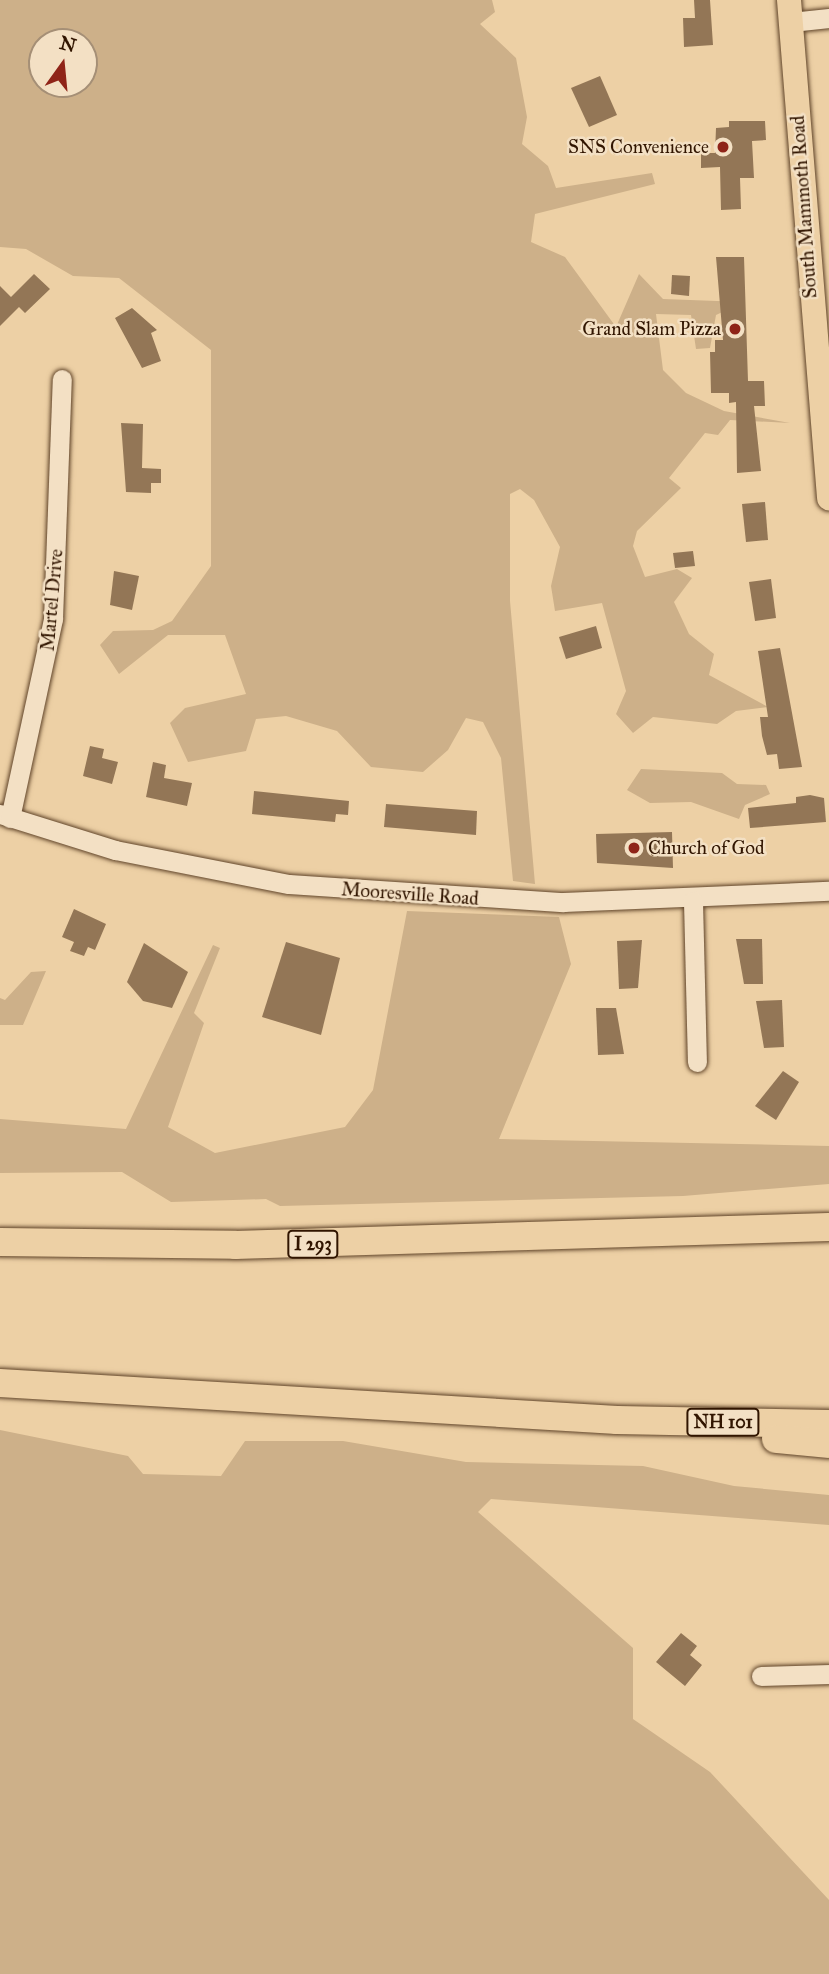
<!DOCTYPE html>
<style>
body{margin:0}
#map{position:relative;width:829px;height:1974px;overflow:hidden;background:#edd0a5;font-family:"IM FELL Great Primer",serif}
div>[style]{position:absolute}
.green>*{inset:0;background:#cdb089}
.building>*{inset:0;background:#937656}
.roads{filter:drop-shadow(0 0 2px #604429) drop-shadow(0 0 2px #604429)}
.minor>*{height:19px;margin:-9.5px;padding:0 9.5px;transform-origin:9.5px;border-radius:9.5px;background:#f3e0c4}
.major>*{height:24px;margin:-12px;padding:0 12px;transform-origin:12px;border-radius:12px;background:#edd0a5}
.highway>*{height:28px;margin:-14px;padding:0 14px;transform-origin:14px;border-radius:14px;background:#edd0a5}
.dots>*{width:19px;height:19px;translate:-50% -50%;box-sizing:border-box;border:4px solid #f3e0c4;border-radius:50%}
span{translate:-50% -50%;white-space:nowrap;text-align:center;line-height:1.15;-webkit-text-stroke:5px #f3e0c4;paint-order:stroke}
.shield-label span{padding:2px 5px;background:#f3e0c4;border:2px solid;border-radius:5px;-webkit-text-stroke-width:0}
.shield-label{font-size:18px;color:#311500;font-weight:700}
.poi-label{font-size:19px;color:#311500}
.right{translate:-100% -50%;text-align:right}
.left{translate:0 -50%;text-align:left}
.street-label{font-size:19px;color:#311500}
.north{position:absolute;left:28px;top:28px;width:70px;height:70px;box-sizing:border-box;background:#f3e0c4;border:2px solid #a58f76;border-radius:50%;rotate:15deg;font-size:19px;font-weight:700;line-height:28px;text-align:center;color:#311500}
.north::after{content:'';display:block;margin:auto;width:24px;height:32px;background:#8f2418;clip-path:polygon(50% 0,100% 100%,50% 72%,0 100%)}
</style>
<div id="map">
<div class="green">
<i style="clip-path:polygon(evenodd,0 0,492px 0,495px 12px,480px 24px,516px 58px,527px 117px,522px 144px,548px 166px,556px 188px,652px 173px,655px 184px,535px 214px,531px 242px,565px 257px,616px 327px,639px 274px,663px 299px,744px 302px,716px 315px,710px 348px,696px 349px,691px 315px,656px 314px,663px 370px,686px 393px,724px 411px,790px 423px,730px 420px,718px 435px,705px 433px,669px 478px,681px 488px,637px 531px,633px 546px,645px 577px,677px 569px,692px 578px,674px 602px,689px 634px,714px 654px,709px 675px,768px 707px,736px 711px,717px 724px,653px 717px,633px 733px,616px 714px,626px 691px,602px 603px,555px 611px,551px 586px,560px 547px,534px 500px,520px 489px,510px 494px,510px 601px,535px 884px,513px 881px,501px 758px,483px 722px,466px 718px,448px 750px,423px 772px,371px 767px,337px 731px,286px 716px,256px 719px,246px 751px,188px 762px,170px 723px,185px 708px,246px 694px,225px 635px,168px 635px,119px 674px,100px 645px,113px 631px,153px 630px,172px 621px,211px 566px,211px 350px,119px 278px,73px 276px,26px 249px,0 247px,0 0,42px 42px,84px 42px,84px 84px,42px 84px,42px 42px)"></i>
<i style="clip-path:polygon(641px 769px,722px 773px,737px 784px,766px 785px,770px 794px,745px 805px,739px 819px,691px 802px,650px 803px,627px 790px)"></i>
<i style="clip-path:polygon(407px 911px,559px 917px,571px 964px,499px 1139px,829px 1146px,829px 1184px,683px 1196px,280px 1206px,266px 1199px,171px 1202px,122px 1172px,0 1173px,0 1119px,126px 1129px,213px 945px,220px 948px,194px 1013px,204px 1023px,168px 1127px,215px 1153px,345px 1127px,373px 1090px)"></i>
<i style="clip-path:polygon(46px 971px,23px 1025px,0 1025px,0 998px,5px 1000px,31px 972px)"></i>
<i style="clip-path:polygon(0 1430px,128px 1456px,143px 1474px,221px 1476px,245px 1441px,343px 1441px,466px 1462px,643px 1466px,734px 1486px,829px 1495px,829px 1525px,491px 1499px,478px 1512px,633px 1648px,633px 1719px,710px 1772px,829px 1900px,829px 1974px,0 1974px)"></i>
</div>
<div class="building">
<i style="clip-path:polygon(694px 0,710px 0,713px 45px,684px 47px,683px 18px,695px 18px)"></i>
<i style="clip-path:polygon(600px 76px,617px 115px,589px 127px,571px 88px)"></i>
<i style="clip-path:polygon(729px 121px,765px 121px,766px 140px,752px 141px,754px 178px,740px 178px,741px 209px,721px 210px,720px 167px,701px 168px,701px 153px,715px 153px,716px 128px,729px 127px)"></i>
<i style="clip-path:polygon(716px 257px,744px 257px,748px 381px,764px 381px,765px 406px,754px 406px,761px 471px,737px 473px,736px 402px,729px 403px,729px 393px,711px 393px,710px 352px,715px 352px,715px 340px,723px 340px)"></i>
<i style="clip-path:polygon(34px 274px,50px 289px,25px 313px,19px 307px,0 326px,0 286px,11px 297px)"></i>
<i style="clip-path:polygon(672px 275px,690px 276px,689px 296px,671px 294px)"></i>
<i style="clip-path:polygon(132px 308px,157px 330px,151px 333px,161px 361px,142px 368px,115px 318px)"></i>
<i style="clip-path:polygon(121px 423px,143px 424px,142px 468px,161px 469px,161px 483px,151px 483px,151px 493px,126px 492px)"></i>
<i style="clip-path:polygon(765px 502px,768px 540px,746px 542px,742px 504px)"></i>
<i style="clip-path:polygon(693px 551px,695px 566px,675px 568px,673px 553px)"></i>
<i style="clip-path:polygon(114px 571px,139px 576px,132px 610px,110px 605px)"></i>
<i style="clip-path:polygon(771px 579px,776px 618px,755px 621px,749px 582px)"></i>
<i style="clip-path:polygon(596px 626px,602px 648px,566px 659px,559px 637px)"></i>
<i style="clip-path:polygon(780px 648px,802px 767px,779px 769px,777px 754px,767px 755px,762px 736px,760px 717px,768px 717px,758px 651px)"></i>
<i style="clip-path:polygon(90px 746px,104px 749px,102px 758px,118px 762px,112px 784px,83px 776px)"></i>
<i style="clip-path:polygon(153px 762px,166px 765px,164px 778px,192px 783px,187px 806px,146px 797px)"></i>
<i style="clip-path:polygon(254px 791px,349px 801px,348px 815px,336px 814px,335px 822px,252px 814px)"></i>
<i style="clip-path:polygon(810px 795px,824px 798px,826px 822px,750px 828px,748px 808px,796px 803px,796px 797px)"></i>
<i style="clip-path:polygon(386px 804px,477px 811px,476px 835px,384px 827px)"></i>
<i style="clip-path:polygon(672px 832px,673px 868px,597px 863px,596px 834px)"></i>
<i style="clip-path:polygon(74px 909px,106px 924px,95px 950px,88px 947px,84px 956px,70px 951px,74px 942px,62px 937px)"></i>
<i style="clip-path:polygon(736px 939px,762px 939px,763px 984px,744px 984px)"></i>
<i style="clip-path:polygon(642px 940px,638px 988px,619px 989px,617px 941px)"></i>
<i style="clip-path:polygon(286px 942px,340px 958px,321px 1035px,262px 1017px)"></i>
<i style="clip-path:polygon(144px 943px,188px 972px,172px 1008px,143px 1001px,127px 982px)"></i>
<i style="clip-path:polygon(782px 1000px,784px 1047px,764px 1048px,756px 1001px)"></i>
<i style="clip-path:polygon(596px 1008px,616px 1008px,624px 1054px,598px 1055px)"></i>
<i style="clip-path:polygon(783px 1071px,799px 1082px,776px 1120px,755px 1106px)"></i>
<i style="clip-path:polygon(681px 1633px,697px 1646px,690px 1655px,702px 1665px,685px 1686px,656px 1662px)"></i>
</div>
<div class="roads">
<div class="minor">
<i style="left:791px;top:22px;width:38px;rotate:-6deg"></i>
<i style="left:0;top:814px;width:121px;rotate:17.4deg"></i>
<i style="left:115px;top:850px;width:177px;rotate:11.1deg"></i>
<i style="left:289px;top:884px;width:275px;rotate:3.8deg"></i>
<i style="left:563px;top:902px;width:266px;rotate:-2.4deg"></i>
<i style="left:10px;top:818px;width:204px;rotate:-77.8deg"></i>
<i style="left:53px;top:619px;width:240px;rotate:-87.9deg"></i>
<i style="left:693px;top:901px;width:161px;rotate:88.6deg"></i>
<i style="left:761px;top:1676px;width:68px;rotate:-1.7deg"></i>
</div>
<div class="major">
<i style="left:789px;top:0;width:500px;rotate:85.4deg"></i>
</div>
<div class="highway">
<i style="left:0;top:1242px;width:235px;rotate:0.7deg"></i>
<i style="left:235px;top:1245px;width:594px;rotate:-1.74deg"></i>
<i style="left:0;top:1383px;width:618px;rotate:3.43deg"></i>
<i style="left:617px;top:1420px;width:212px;rotate:1.1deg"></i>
<i style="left:776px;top:1439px;width:53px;rotate:5.4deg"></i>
</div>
</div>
<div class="dots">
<i style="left:723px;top:147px;background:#8f2418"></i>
<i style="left:735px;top:329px;background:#8f2418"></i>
<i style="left:634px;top:848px;background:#8f2418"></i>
</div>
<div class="shield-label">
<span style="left:313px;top:1244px">I 293</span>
<span style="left:723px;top:1422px">NH 101</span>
</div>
<div class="poi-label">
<span class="right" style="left:709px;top:147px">SNS Convenience</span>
<span class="right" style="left:721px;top:329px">Grand Slam Pizza</span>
<span class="left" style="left:648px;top:848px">Church of God</span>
</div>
<div class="street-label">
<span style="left:804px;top:207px;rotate:-94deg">South Mammoth Road</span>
<span style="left:52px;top:600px;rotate:-85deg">Martel Drive</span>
<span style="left:410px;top:894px;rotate:4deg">Mooresville Road</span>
</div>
<div class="north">N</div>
</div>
